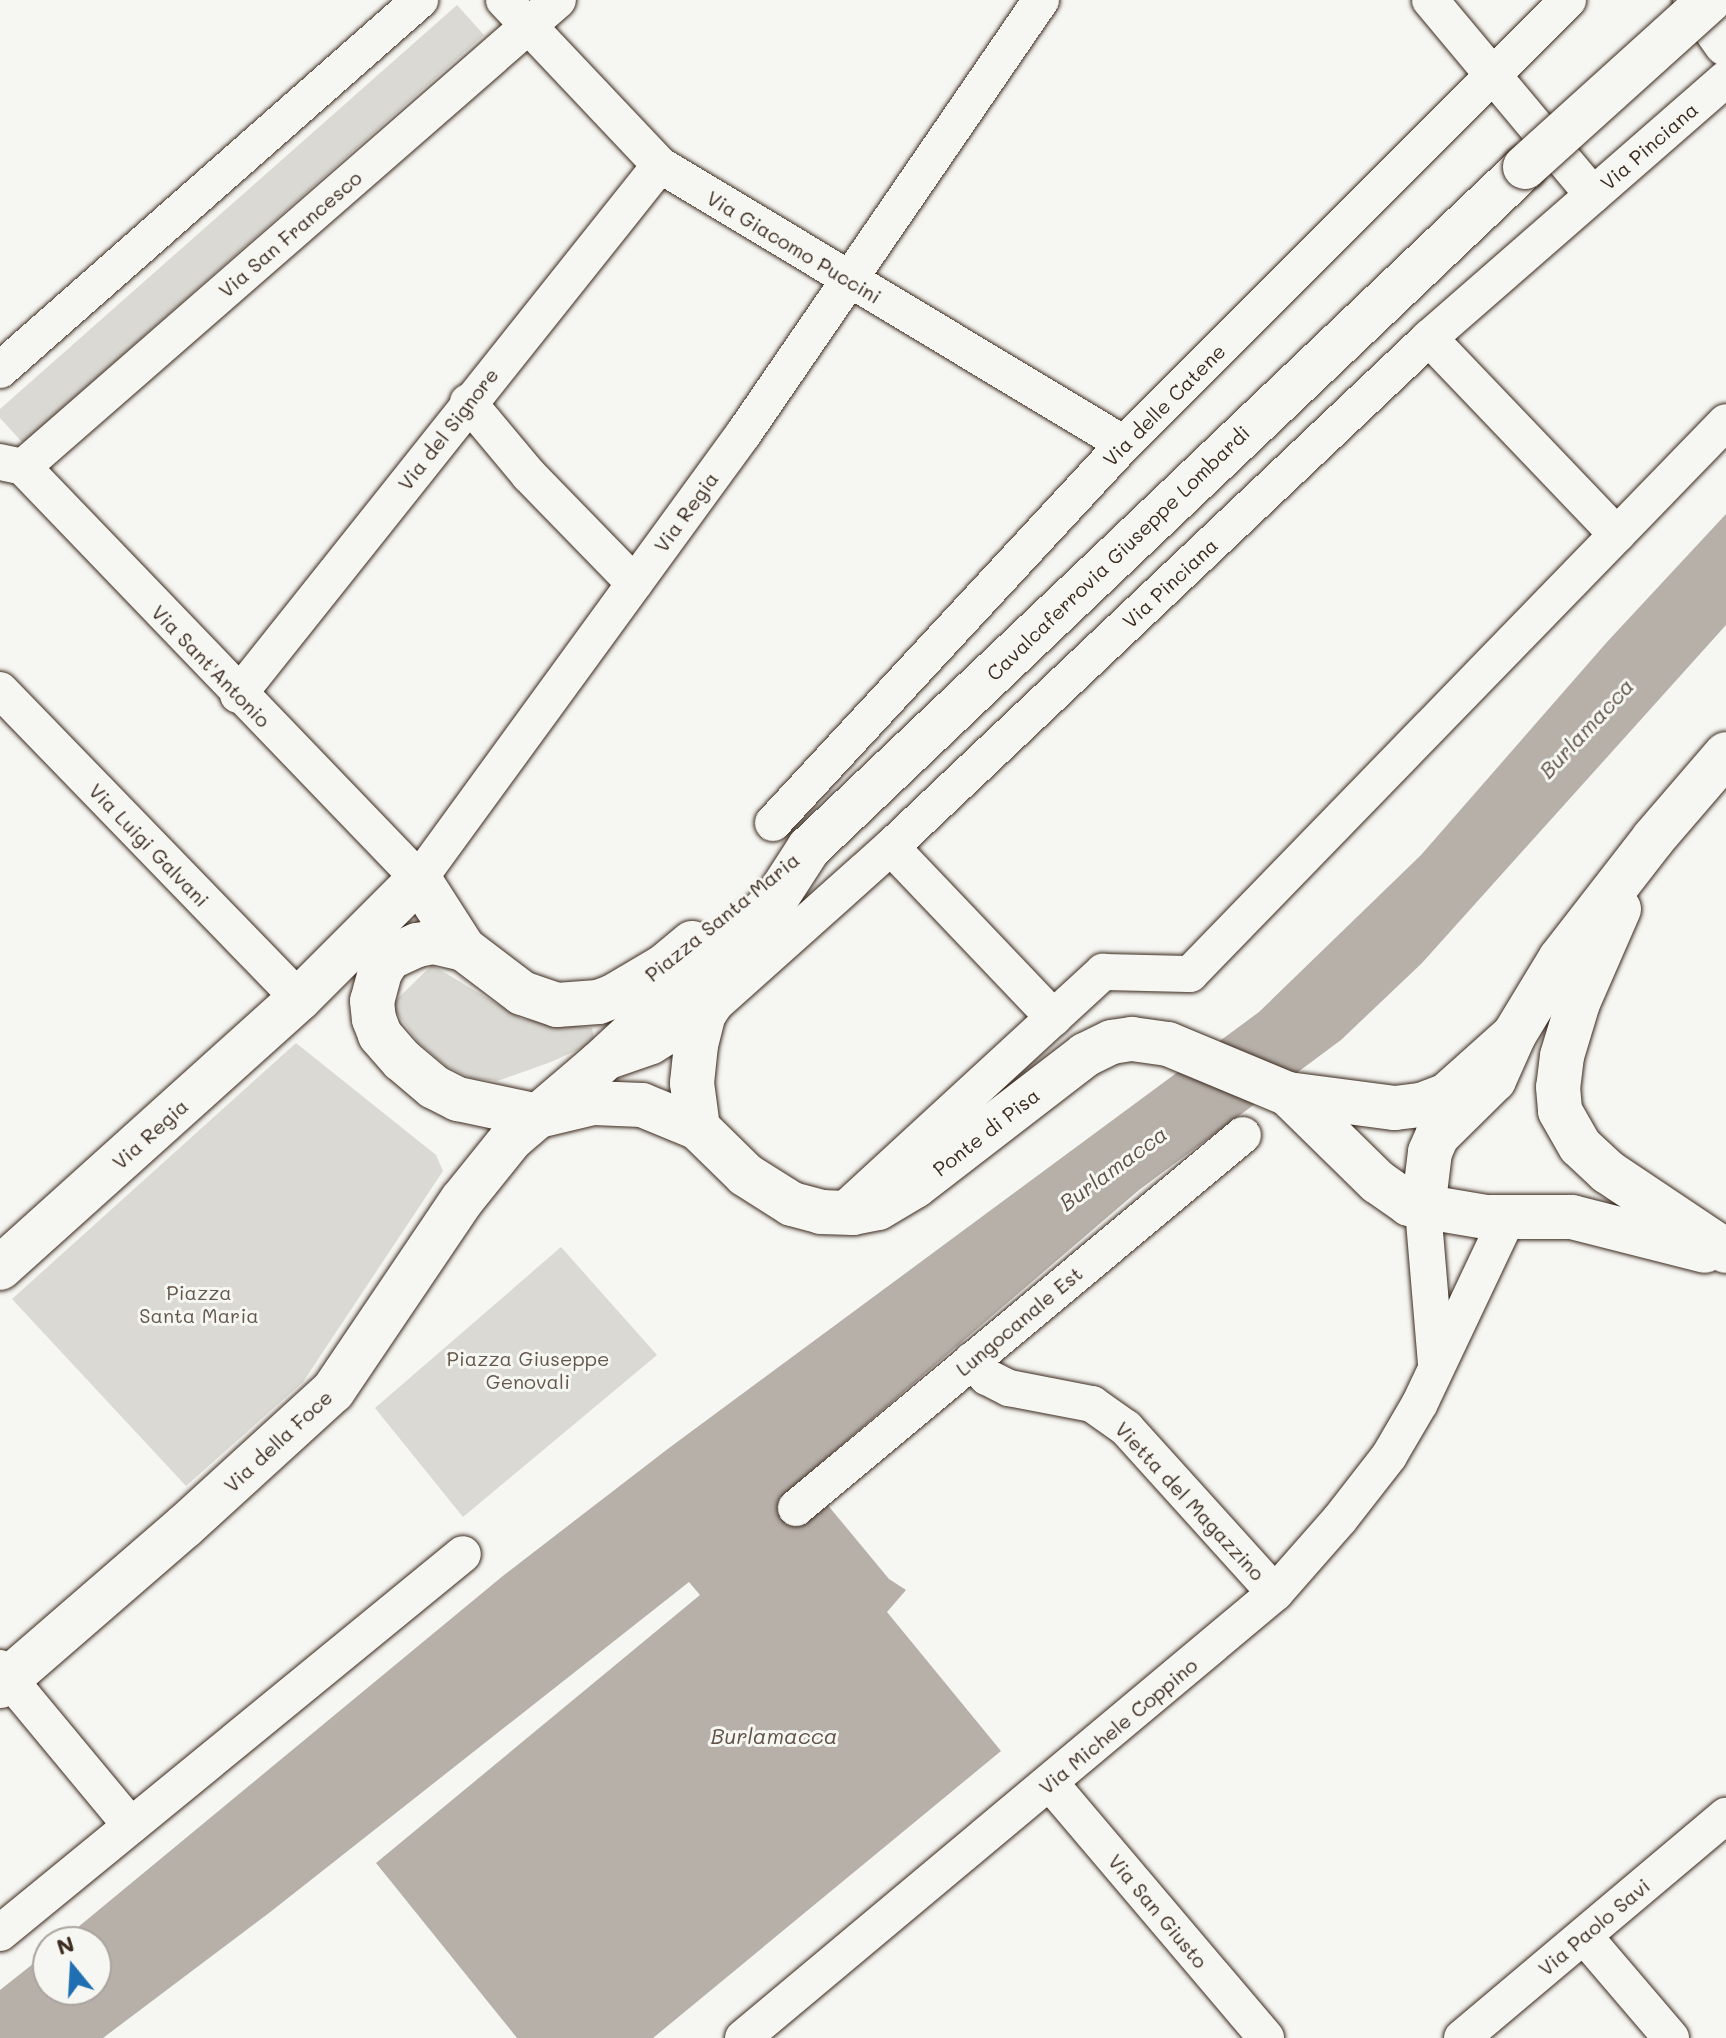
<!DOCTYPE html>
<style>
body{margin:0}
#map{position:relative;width:1726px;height:2038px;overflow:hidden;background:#f6f6f2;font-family:Mali,sans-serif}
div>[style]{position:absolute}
.green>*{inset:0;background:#dad9d3}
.water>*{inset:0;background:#b6b0a9}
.roads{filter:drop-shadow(0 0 2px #3b2a1e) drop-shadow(0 0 2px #3b2a1e)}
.street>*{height:36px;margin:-18px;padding:0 18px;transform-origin:18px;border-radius:18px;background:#f6f6f2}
.secondary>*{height:44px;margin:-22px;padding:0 22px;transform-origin:22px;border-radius:22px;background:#f6f6f2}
.bridges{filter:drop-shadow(0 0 2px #3b2a1e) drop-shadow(0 0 2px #3b2a1e)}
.secondary-bridge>*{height:44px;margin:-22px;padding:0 22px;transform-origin:22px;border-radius:22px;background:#f6f6f2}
span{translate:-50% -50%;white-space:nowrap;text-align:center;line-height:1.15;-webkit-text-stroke:6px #f6f6f2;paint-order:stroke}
.street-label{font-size:20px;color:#3b2a1e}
.park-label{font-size:20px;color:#63564b}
.water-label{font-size:22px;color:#605248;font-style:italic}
.north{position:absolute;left:32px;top:1926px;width:80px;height:80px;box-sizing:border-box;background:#f6f6f2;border:2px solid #aba49d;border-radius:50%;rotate:342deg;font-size:22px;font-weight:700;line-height:32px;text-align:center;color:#3b2a1e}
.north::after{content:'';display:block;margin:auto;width:28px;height:36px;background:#1f6fb2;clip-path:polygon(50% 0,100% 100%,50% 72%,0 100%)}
</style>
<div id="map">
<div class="green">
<i style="clip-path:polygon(457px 5px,484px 35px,23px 443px,0 418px,0 409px)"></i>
<i style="clip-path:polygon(432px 965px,522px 1019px,592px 1028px,595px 1042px,551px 1062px,497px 1081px,471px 1078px,446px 1066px,418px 1042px,391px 1005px)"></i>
<i style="clip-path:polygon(296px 1043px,436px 1155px,443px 1171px,303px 1382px,186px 1486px,12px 1299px)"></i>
<i style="clip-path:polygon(561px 1247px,657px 1355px,463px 1517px,375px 1408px)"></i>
</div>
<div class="water">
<i style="clip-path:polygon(1726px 514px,1726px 625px,1422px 963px,1341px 1040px,1139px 1190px,780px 1498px,800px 1525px,826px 1503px,889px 1579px,906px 1590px,887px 1612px,1001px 1751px,653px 2038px,517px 2038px,376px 1863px,700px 1595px,689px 1582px,269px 1913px,103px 2038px,0 2038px,0 1990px,48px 1952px,48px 1990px,96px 1990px,96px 1942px,60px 1942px,504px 1575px,669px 1448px,1259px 1012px,1421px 855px,1607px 642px)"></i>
</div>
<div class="roads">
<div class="street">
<i style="left:504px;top:0;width:227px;rotate:46.6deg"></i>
<i style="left:660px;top:165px;width:541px;rotate:31.02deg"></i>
<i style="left:1430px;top:0;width:254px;rotate:50.1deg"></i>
<i style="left:1429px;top:338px;width:272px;rotate:46.3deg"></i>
<i style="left:0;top:370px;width:560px;rotate:-41.38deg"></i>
<i style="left:468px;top:402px;width:95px;rotate:50.1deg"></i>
<i style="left:529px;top:475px;width:151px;rotate:45.8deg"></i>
<i style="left:0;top:462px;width:24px;rotate:12deg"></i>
<i style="left:23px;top:467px;width:571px;rotate:46.13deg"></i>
<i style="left:419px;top:879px;width:552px;rotate:-53.92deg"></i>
<i style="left:744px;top:433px;width:525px;rotate:-55.55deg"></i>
<i style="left:23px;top:467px;width:710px;rotate:-41.12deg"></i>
<i style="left:0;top:690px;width:430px;rotate:45.9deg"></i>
<i style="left:238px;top:695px;width:677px;rotate:-51.47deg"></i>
<i style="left:773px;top:823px;width:517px;rotate:-47.2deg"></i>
<i style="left:1124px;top:444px;width:628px;rotate:-45deg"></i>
<i style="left:891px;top:847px;width:236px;rotate:46.4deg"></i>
<i style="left:606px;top:1062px;width:49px;rotate:-19.2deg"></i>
<i style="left:652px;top:1046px;width:61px;rotate:-31.6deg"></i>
<i style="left:704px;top:1014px;width:251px;rotate:-41.8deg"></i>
<i style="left:891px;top:847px;width:741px;rotate:-43.41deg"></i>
<i style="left:1429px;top:338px;width:394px;rotate:-41.1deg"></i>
<i style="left:1423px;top:1209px;width:156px;rotate:85.2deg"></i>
<i style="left:842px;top:1212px;width:355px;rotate:-42.6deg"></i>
<i style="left:1103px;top:972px;width:87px;rotate:1.3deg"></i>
<i style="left:1190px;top:974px;width:769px;rotate:-45.84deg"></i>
<i style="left:972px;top:1360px;width:23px;rotate:49deg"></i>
<i style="left:987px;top:1377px;width:25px;rotate:27deg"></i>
<i style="left:1009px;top:1388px;width:85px;rotate:10.9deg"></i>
<i style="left:1092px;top:1404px;width:42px;rotate:35.2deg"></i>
<i style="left:1126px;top:1428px;width:222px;rotate:47.9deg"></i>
<i style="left:796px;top:1508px;width:582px;rotate:-39.84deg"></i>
<i style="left:0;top:1668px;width:205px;rotate:50.3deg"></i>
<i style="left:1050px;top:1783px;width:334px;rotate:49.7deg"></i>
<i style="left:0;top:1933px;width:598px;rotate:-39.3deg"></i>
<i style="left:1584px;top:1936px;width:134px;rotate:49.5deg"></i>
<i style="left:743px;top:2038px;width:694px;rotate:-39.91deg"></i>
<i style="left:1275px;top:1593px;width:98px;rotate:-48.7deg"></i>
<i style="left:1340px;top:1519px;width:80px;rotate:-52.1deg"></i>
<i style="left:1389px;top:1456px;width:61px;rotate:-59.7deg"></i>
<i style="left:1420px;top:1403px;width:206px;rotate:-64.7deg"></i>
<i style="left:1462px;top:2038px;width:345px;rotate:-40.1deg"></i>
</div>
<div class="secondary">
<i style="left:1695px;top:0;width:54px;rotate:54.8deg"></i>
<i style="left:1619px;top:909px;width:103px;rotate:113.6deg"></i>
<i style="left:1578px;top:1003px;width:55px;rotate:106.8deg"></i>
<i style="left:1562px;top:1056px;width:31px;rotate:97deg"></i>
<i style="left:1558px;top:1087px;width:24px;rotate:85deg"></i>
<i style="left:1560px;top:1111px;width:40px;rotate:60.3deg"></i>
<i style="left:1580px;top:1146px;width:38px;rotate:43deg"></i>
<i style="left:1608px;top:1172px;width:142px;rotate:33.8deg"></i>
<i style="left:692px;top:943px;width:38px;rotate:140deg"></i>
<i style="left:663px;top:967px;width:57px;rotate:149.4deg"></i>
<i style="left:614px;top:996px;width:17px;rotate:159deg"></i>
<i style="left:598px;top:1002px;width:41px;rotate:175.8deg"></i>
<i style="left:557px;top:1005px;width:37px;rotate:-161deg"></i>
<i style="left:522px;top:993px;width:73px;rotate:-142.8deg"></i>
<i style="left:464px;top:949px;width:32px;rotate:-167deg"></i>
<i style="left:433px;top:942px;width:16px;rotate:169deg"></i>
<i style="left:417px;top:945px;width:31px;rotate:155deg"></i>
<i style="left:389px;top:958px;width:17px;rotate:123deg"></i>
<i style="left:380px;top:972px;width:30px;rotate:105deg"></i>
<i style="left:372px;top:1001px;width:18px;rotate:84deg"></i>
<i style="left:374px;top:1019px;width:17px;rotate:69deg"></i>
<i style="left:380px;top:1035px;width:33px;rotate:49deg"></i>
<i style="left:402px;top:1060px;width:42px;rotate:40.2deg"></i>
<i style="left:434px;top:1087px;width:27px;rotate:27deg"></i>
<i style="left:458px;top:1099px;width:82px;rotate:12deg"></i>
<i style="left:538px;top:1116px;width:57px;rotate:-13.3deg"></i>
<i style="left:593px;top:1103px;width:49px;rotate:2.3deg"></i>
<i style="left:642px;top:1105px;width:61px;rotate:22.3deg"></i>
<i style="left:698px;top:1128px;width:67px;rotate:44.4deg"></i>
<i style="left:746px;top:1175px;width:54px;rotate:32.2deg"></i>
<i style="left:792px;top:1204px;width:30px;rotate:15deg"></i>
<i style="left:821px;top:1212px;width:32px;rotate:2deg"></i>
<i style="left:853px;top:1213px;width:25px;rotate:-11deg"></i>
<i style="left:878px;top:1208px;width:43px;rotate:-30.7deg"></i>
<i style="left:915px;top:1186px;width:215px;rotate:-37.6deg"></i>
<i style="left:1085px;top:1055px;width:30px;rotate:-26deg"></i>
<i style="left:1112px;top:1042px;width:20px;rotate:-9deg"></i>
<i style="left:1132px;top:1039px;width:36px;rotate:8deg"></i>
<i style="left:1168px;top:1044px;width:130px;rotate:22.6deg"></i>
<i style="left:1288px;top:1094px;width:108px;rotate:7.5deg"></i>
<i style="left:1395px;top:1108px;width:26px;rotate:-7deg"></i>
<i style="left:1421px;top:1105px;width:28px;rotate:-21deg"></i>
<i style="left:1447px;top:1095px;width:90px;rotate:-41.8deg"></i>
<i style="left:1288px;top:1094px;width:126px;rotate:44.4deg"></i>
<i style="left:1378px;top:1182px;width:38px;rotate:35deg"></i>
<i style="left:1409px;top:1204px;width:78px;rotate:9.6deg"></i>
<i style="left:1486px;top:1217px;width:86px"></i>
<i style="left:1572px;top:1217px;width:137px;rotate:14.3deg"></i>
<i style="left:698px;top:1128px;width:45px;rotate:-97.6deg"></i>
<i style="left:692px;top:1083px;width:38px;rotate:-84deg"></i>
<i style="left:696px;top:1045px;width:32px;rotate:-76deg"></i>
<i style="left:704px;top:1014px;width:79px;rotate:-56.9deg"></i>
<i style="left:1423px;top:1209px;width:57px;rotate:-83deg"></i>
<i style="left:1430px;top:1152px;width:17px;rotate:-66deg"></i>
<i style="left:1437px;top:1136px;width:80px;rotate:-44.5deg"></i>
<i style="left:1494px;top:1080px;width:49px;rotate:-66deg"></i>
<i style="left:1514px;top:1035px;width:89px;rotate:-58.8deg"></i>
<i style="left:1560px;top:959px;width:152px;rotate:-52.2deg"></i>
<i style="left:1653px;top:839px;width:112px;rotate:-49.3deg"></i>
<i style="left:0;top:1268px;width:402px;rotate:-42deg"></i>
<i style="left:299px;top:999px;width:170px;rotate:-45deg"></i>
<i style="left:419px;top:879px;width:83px;rotate:57.3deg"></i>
<i style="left:0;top:1686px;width:245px;rotate:-40.9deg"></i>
<i style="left:185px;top:1526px;width:200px;rotate:-42.4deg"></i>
<i style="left:333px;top:1391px;width:230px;rotate:-56deg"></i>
<i style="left:462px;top:1200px;width:78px;rotate:-51.2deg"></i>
<i style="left:511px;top:1139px;width:117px;rotate:-40.5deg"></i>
<i style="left:600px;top:1063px;width:237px;rotate:-42.8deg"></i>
<i style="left:774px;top:902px;width:64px;rotate:-57.1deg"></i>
<i style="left:809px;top:848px;width:988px;rotate:-43.56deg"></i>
</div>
</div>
<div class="bridges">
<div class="secondary-bridge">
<i style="left:1525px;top:167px;width:249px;rotate:-42.1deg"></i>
</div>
</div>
<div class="street-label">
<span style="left:1649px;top:146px;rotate:-41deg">Via Pinciana</span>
<span style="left:290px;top:234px;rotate:-41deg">Via San Francesco</span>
<span style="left:794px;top:247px;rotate:31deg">Via Giacomo Puccini</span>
<span style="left:1164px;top:405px;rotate:-45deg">Via delle Catene</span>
<span style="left:448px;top:429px;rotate:-52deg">Via del Signore</span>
<span style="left:686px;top:512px;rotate:-54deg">Via Regia</span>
<span style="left:1118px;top:553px;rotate:-44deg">Cavalcaferrovia Giuseppe Lombardi</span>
<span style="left:1170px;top:583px;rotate:-43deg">Via Pinciana</span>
<span style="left:211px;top:666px;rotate:46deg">Via Sant'Antonio</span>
<span style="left:149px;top:845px;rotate:46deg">Via Luigi Galvani</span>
<span style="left:722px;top:917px;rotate:-39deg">Piazza Santa Maria</span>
<span style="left:986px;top:1132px;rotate:-38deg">Ponte di Pisa</span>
<span style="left:150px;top:1134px;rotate:-42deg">Via Regia</span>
<span style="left:1019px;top:1321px;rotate:-40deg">Lungocanale Est</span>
<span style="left:278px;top:1441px;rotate:-43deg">Via della Foce</span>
<span style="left:1190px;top:1501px;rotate:47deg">Vietta del Magazzino</span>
<span style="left:1118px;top:1726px;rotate:-40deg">Via Michele Coppino</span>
<span style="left:1158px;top:1911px;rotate:50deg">Via San Giusto</span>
<span style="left:1594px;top:1927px;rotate:-40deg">Via Paolo Savi</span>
</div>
<div class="park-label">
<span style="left:199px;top:1304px">Piazza<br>Santa Maria</span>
<span style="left:528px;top:1370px">Piazza Giuseppe<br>Genovali</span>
</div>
<div class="water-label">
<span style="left:1586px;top:728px;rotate:-47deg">Burlamacca</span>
<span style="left:1113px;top:1168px;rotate:-36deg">Burlamacca</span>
<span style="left:774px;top:1736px">Burlamacca</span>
</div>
<div class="north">N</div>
</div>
